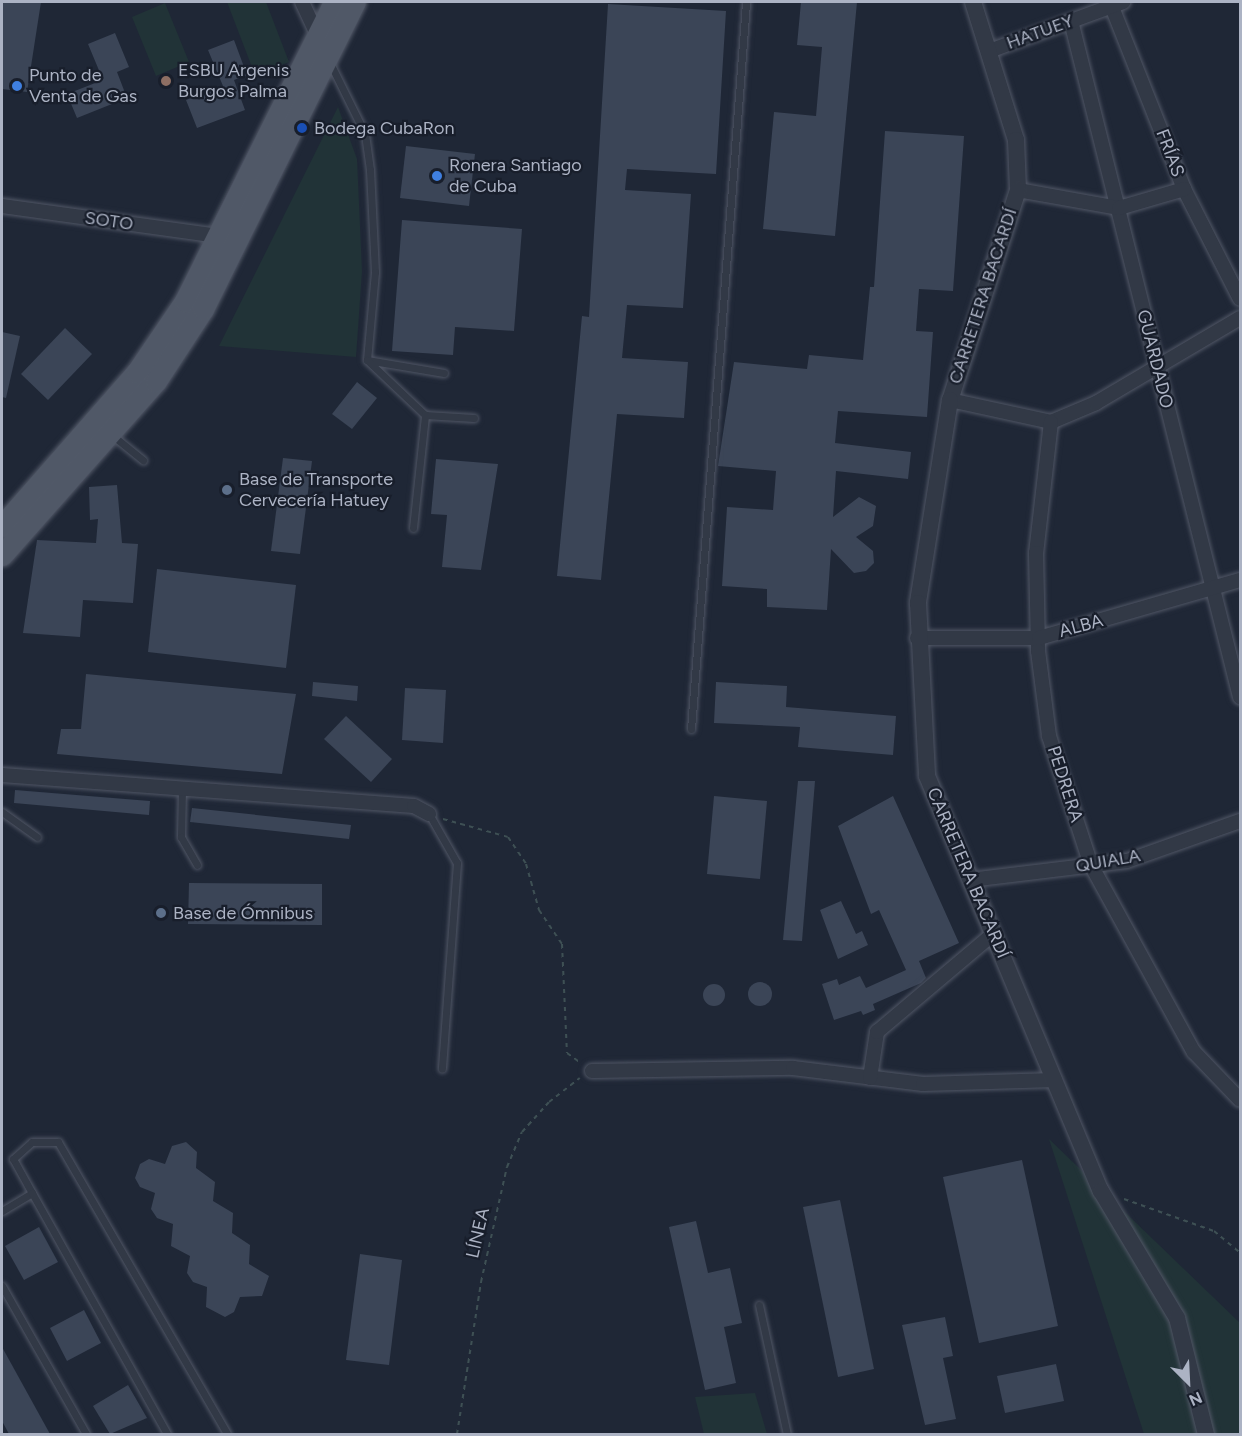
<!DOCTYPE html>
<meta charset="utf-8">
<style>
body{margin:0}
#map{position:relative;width:1242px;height:1436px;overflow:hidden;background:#1f2736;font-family:Figtree,sans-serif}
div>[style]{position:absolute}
.green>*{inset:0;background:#213337}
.building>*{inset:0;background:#3b4557}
.round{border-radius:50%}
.path>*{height:2px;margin-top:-1px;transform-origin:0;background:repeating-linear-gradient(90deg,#3e5054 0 4.5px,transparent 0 9px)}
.roads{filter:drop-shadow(0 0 2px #505665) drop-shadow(0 0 2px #505665)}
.service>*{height:7px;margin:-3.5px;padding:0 3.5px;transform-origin:3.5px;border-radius:3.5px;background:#323946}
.minor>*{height:14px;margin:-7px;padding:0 7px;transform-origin:7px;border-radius:7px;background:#323946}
.tertiary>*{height:16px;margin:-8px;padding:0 8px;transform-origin:8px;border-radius:8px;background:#323946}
.primary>*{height:21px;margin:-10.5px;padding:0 10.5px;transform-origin:10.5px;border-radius:10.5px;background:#505867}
.dots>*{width:16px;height:16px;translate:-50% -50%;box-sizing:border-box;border:3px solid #181e2b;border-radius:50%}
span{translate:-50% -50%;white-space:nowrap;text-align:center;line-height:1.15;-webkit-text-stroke:4.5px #181e2b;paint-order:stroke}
.street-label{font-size:18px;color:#acb3c4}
.poi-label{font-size:18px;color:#acb3c4}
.left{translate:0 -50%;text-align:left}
.frame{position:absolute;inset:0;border:3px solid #acb3c4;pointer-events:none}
.north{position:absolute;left:1158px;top:1352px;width:60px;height:60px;-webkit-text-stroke:4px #181e2b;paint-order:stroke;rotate:156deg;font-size:16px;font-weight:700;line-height:24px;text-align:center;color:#acb3c4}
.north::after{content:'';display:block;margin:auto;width:21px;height:27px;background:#acb3c4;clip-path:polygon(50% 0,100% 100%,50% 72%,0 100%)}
</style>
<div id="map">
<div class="green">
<i style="clip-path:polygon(227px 2px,266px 2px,289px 62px,255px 75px)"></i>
<i style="clip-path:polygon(165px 3px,189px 62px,156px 76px,132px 17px)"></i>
<i style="clip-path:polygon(338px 107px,357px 159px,362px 271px,356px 357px,219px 346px)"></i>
<i style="clip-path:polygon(1049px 1139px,1240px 1323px,1240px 1434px,1144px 1434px)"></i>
<i style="clip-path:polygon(755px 1393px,767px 1434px,704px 1434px,695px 1397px)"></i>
</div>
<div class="building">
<i style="clip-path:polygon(2px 2px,41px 2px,27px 92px,2px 89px)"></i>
<i style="clip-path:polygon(801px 2px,857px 2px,835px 236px,763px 229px,774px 112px,816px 116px,822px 47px,797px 45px)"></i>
<i style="clip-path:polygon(608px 4px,726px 11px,716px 174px,627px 169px,625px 190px,691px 194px,683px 308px,627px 305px,622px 358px,688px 362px,684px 418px,617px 414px,601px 580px,557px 576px,582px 316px,589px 317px)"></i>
<i style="clip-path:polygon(115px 33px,129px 67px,117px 72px,127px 98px,77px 118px,67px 94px,103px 80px,88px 44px)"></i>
<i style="clip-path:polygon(234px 40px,247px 75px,234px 80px,245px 110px,197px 128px,186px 100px,223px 86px,208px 50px)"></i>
<i style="clip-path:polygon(885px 131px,964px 136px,953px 291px,919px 289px,916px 331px,933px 332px,927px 417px,838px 411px,835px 443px,911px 452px,908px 479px,836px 471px,833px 517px,859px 497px,876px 506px,873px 526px,856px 537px,873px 551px,874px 563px,866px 571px,854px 573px,831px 549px,827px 610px,767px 607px,767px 589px,722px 586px,727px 507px,773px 510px,776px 471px,718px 466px,734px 362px,807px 369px,809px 355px,863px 360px,870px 287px,874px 287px)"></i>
<i style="clip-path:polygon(406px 146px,475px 154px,469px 206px,400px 198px)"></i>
<i style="clip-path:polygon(402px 220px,522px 229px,514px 331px,455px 327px,453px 355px,392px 351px)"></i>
<i style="clip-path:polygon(65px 328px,92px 354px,48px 400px,21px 374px)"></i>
<i style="clip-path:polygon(2px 332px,20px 336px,6px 398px,2px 397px)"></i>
<i style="clip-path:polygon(357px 382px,377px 398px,352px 429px,332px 414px)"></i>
<i style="clip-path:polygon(283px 458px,312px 461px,300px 554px,271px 551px)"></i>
<i style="clip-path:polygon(436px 459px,498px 464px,481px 570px,442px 567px,447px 515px,431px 514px)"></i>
<i style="clip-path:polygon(117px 485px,122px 543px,138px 544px,133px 603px,83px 600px,80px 637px,23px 633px,37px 540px,96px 543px,98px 519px,90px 520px,89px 487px)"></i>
<i style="clip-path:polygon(157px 569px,296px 585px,286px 668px,148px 652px)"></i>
<i style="clip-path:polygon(86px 674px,296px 694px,282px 774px,57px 754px,61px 729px,81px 729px)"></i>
<i style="clip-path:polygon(313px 682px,358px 686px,357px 701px,312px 696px)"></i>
<i style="clip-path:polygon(716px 682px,787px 686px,786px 707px,896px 716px,893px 755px,798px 747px,800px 727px,714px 723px)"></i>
<i style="clip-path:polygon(405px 688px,446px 690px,443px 743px,402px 740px)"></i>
<i style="clip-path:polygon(346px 716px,392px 759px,371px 782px,324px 739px)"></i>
<i style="clip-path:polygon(798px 781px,815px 781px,802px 941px,783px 940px)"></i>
<i style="clip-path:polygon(15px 790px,150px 801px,149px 815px,14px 803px)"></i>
<i style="clip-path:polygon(714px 796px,767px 801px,760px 879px,707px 874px)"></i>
<i style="clip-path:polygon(893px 796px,959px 943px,919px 961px,926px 978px,921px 983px,873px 1004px,875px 1010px,863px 1015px,861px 1011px,834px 1020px,822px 984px,837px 979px,839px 985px,860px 976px,866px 988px,906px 970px,879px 910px,871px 914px,838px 826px)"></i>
<i style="clip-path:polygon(192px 808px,351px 825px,349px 839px,190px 822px)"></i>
<i style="clip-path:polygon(189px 883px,322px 884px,322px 925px,188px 924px)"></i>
<i style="clip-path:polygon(841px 901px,856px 934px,862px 931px,868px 945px,838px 959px,820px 910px)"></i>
<i class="round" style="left:748px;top:982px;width:24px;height:24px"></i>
<i class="round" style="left:703px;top:984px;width:22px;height:22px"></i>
<i style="clip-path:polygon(186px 1142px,197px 1152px,196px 1168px,215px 1182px,213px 1201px,233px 1213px,232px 1233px,250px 1245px,249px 1264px,269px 1276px,262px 1296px,240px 1297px,234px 1312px,225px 1317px,206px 1307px,207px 1287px,193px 1282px,187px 1273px,190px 1256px,171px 1246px,173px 1224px,157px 1218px,151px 1209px,155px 1193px,140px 1187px,135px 1178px,140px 1164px,149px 1159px,165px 1164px,172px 1146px)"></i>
<i style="clip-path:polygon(1022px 1160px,1058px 1326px,979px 1343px,943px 1177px)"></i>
<i style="clip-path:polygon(840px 1200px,874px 1369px,838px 1377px,803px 1207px)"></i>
<i style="clip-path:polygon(696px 1221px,708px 1273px,730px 1268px,742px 1323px,724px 1327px,736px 1383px,705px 1390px,669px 1227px)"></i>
<i style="clip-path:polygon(39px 1227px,58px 1262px,24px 1280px,5px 1246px)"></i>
<i style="clip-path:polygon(360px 1254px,402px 1260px,389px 1365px,346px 1360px)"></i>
<i style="clip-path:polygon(84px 1310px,101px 1343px,67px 1361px,50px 1328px)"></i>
<i style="clip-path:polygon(945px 1317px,953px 1356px,943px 1358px,956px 1419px,925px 1425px,902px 1325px)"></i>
<i style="clip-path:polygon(2px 1347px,50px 1434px,9px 1434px,2px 1421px)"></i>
<i style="clip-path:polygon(1056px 1364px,1064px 1401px,1005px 1413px,997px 1376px)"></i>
<i style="clip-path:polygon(128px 1385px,147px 1418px,110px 1434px,93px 1406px)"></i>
</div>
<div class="path">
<i style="left:443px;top:819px;width:67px;rotate:15.5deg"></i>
<i style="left:508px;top:837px;width:32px;rotate:56deg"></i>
<i style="left:526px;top:864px;width:48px;rotate:74.2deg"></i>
<i style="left:539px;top:910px;width:41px;rotate:55.9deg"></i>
<i style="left:562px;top:944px;width:109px;rotate:87.4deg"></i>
<i style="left:567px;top:1053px;width:17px;rotate:36deg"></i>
<i style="left:1124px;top:1199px;width:96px;rotate:19.6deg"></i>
<i style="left:1214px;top:1231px;width:34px;rotate:40deg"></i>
<i style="left:457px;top:1434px;width:154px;rotate:-81deg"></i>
<i style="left:481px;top:1282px;width:118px;rotate:-77.3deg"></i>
<i style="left:507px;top:1167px;width:38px;rotate:-67deg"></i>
<i style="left:522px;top:1132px;width:40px;rotate:-48deg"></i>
<i style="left:549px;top:1102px;width:39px;rotate:-38deg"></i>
</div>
<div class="roads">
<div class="service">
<i style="left:329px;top:61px;width:81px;rotate:63.7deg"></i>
<i style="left:365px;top:134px;width:36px;rotate:82deg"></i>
<i style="left:370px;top:170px;width:102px;rotate:87.2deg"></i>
<i style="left:375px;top:272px;width:88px;rotate:95.2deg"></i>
<i style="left:367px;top:360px;width:78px;rotate:9.6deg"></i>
<i style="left:367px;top:360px;width:80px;rotate:43.5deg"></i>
<i style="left:425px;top:415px;width:49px;rotate:3.5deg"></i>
<i style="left:112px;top:435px;width:40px;rotate:39deg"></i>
<i style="left:413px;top:528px;width:114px;rotate:-83.9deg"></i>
<i style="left:691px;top:729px;width:729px;rotate:-85.67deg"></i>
<i style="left:182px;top:789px;width:48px;rotate:91.2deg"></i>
<i style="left:181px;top:837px;width:32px;rotate:60deg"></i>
<i style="left:2px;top:812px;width:43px;rotate:35.5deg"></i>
<i style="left:429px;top:814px;width:56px;rotate:60.3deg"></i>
<i style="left:457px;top:863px;width:206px;rotate:94.2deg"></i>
<i style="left:32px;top:1193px;width:39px;rotate:-119deg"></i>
<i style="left:13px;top:1159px;width:25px;rotate:-42deg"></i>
<i style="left:32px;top:1142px;width:26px"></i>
<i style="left:58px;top:1142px;width:337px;rotate:59.9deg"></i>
<i style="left:2px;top:1211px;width:35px;rotate:-31deg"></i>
<i style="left:32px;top:1193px;width:276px;rotate:60.7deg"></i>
<i style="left:2px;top:1286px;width:170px;rotate:60.4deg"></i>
<i style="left:759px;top:1305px;width:132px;rotate:77.8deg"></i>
</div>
<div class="minor">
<i style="left:302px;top:2px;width:40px;rotate:65deg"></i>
<i style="left:1110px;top:2px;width:201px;rotate:68.4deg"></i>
<i style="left:1184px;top:189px;width:123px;rotate:63deg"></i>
<i style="left:1071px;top:21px;width:697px;rotate:75.96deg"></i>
<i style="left:992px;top:50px;width:140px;rotate:-20.1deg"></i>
<i style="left:1018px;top:190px;width:103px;rotate:10.1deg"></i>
<i style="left:1119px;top:208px;width:68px;rotate:-16.3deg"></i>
<i style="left:2px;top:206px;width:217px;rotate:7.9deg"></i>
<i style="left:950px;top:400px;width:103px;rotate:12.3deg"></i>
<i style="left:1051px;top:422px;width:49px;rotate:-22.9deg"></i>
<i style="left:1096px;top:403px;width:167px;rotate:-30.6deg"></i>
<i style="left:1051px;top:422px;width:132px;rotate:96.5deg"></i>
<i style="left:1036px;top:553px;width:98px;rotate:88.8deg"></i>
<i style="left:1038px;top:651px;width:86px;rotate:82.6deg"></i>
<i style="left:1049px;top:736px;width:136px;rotate:72deg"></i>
<i style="left:1091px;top:865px;width:213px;rotate:61.2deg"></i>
<i style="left:1194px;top:1052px;width:66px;rotate:46.2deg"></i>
<i style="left:917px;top:638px;width:122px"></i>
<i style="left:1039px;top:638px;width:209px;rotate:-16.1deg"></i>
<i style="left:2px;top:775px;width:413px;rotate:4.3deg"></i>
<i style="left:414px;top:806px;width:17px;rotate:28deg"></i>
<i style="left:970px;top:880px;width:158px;rotate:-6.9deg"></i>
<i style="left:1127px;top:861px;width:120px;rotate:-19.5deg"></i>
<i style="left:592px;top:1071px;width:201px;rotate:-0.9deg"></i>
<i style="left:793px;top:1068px;width:131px;rotate:7deg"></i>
<i style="left:923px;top:1084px;width:132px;rotate:-1.7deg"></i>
<i style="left:870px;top:1078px;width:47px;rotate:-81.3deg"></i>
<i style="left:877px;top:1032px;width:153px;rotate:-40.2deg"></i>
</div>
<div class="tertiary">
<i style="left:973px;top:2px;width:145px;rotate:72.7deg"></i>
<i style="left:1016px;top:140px;width:50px;rotate:87.7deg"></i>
<i style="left:1018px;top:190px;width:221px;rotate:107.9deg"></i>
<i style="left:950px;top:400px;width:206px;rotate:99deg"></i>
<i style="left:918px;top:603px;width:173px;rotate:87deg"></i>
<i style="left:927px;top:776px;width:450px;rotate:67.3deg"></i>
<i style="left:1101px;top:1191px;width:148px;rotate:59.1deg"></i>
<i style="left:1177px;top:1318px;width:120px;rotate:76deg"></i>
</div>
<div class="primary">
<i style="left:2px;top:526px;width:205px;rotate:-48.8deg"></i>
<i style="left:137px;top:372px;width:86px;rotate:-55.9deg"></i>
<i style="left:185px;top:301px;width:334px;rotate:-63.5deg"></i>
<i style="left:2px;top:555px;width:232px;rotate:-48.5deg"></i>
<i style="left:156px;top:381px;width:86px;rotate:-56.9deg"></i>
<i style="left:203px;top:309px;width:343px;rotate:-63.7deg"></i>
</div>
</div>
<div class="dots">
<i style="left:166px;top:81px;background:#8d6e63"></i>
<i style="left:17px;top:86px;background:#3f7fe0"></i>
<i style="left:302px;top:128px;background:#1a4fb4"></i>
<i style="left:437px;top:176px;background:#3f7fe0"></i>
<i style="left:227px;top:490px;background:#5c6f8a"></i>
<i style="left:161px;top:913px;background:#5c6f8a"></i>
</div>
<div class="street-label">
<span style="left:1040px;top:32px;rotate:-20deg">HATUEY</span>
<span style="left:1170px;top:153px;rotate:69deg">FRÍAS</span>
<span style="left:109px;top:221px;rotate:8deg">SOTO</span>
<span style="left:983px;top:296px;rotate:-72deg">CARRETERA BACARDÍ</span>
<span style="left:1155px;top:359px;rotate:76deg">GUARDADO</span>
<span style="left:1081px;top:626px;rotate:-15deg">ALBA</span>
<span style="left:1065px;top:784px;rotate:72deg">PEDRERA</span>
<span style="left:1108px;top:861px;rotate:-10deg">QUIALA</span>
<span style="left:968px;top:873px;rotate:67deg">CARRETERA BACARDÍ</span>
<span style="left:478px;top:1233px;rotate:-77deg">LÍNEA</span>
</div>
<div class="poi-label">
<span class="left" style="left:178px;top:81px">ESBU Argenis<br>Burgos Palma</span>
<span class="left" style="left:29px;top:86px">Punto de<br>Venta de Gas</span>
<span class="left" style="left:314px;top:128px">Bodega CubaRon</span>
<span class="left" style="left:449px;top:176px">Ronera Santiago<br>de Cuba</span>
<span class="left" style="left:239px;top:490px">Base de Transporte<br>Cervecería Hatuey</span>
<span class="left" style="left:173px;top:913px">Base de Ómnibus</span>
</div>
<div class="frame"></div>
<div class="north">N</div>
</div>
